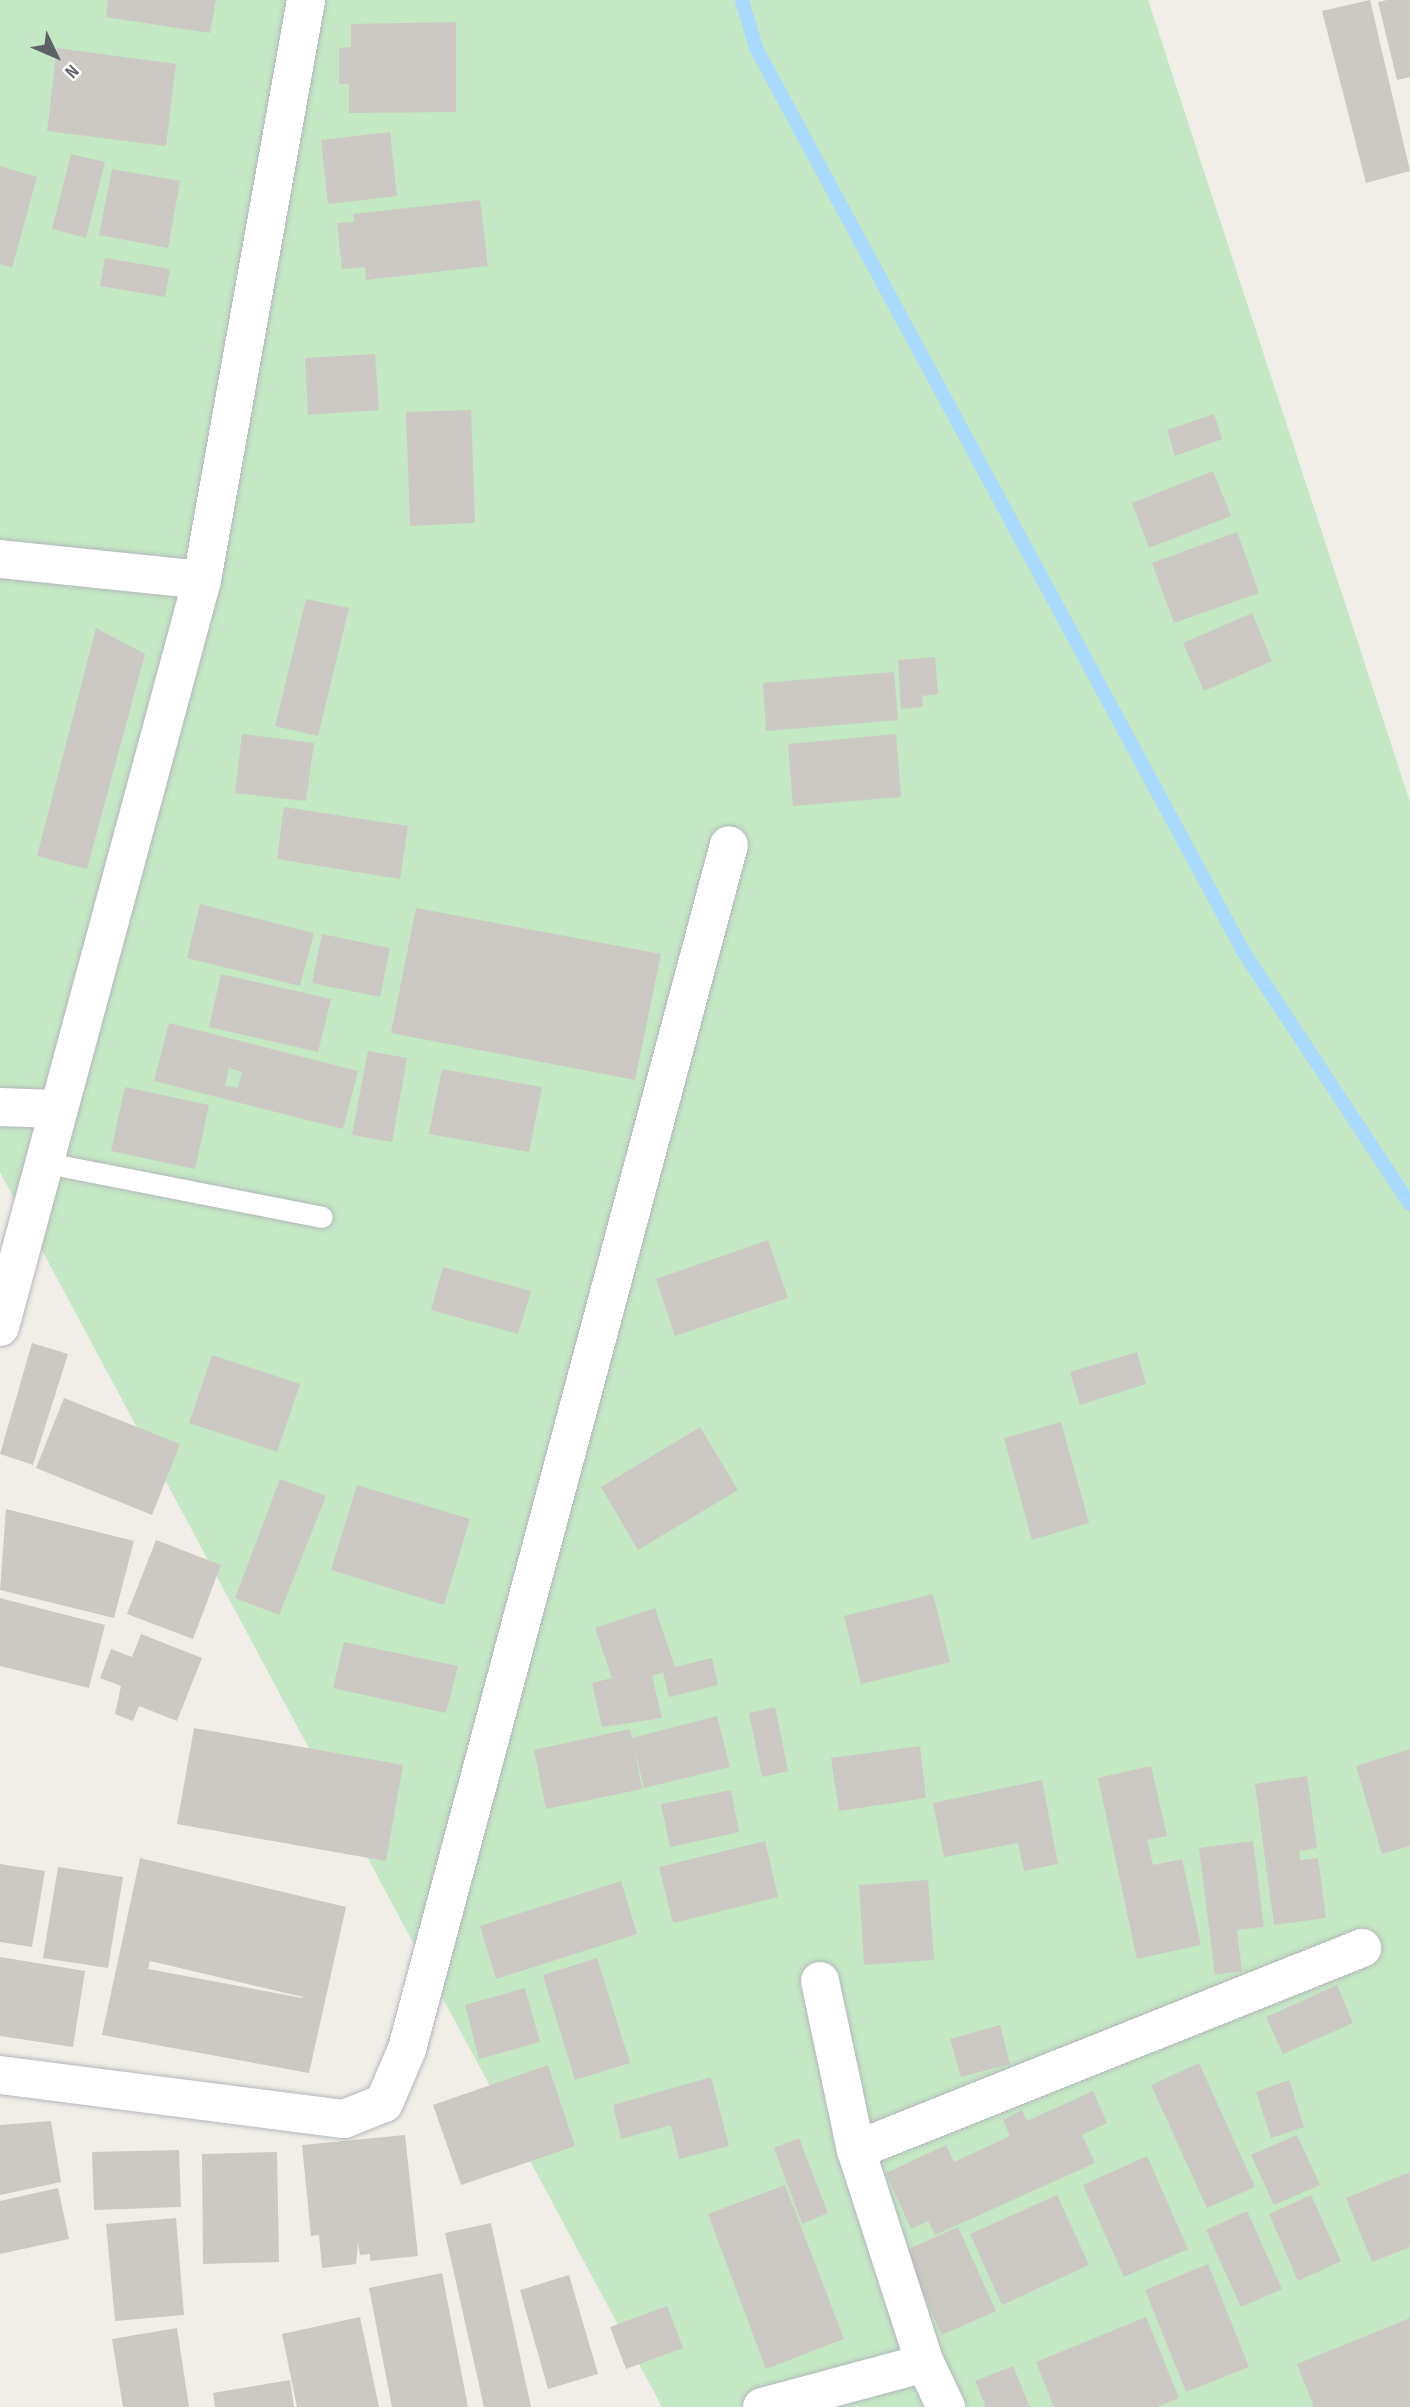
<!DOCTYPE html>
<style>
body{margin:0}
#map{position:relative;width:1410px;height:2407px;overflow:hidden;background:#f0eee7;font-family:"Sofia Sans Condensed",sans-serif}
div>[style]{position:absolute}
.green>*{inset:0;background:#c4e7c4}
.stream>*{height:14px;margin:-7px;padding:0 7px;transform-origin:7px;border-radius:7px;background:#a9d9fd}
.building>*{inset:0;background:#ccc9c4}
.roads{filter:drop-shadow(0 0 2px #b4b7bb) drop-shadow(0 0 2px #b4b7bb)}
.service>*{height:21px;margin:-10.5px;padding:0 10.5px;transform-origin:10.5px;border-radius:10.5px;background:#fff}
.minor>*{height:38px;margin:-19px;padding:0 19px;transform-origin:19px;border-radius:19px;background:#fff}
span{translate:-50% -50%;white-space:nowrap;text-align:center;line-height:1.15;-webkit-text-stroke:5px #fff;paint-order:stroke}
.north{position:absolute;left:21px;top:21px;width:70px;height:70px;-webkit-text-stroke:5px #fff;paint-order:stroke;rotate:134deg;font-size:19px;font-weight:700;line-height:28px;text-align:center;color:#5e6267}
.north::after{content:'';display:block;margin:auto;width:24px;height:32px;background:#5e6267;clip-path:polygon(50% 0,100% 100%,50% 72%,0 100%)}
</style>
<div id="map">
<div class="green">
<i style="clip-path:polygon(0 0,1148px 0,1410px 802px,1410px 2407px,662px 2407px,0 1172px)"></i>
</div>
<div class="stream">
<i style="left:742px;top:0;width:50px;rotate:73.7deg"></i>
<i style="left:756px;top:48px;width:1026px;rotate:61.66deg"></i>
<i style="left:1243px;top:951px;width:303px;rotate:56.6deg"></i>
</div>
<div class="building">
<i style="clip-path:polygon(108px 0,216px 0,210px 33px,106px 17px)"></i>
<i style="clip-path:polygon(1370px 0,1410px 171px,1366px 183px,1322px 11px)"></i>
<i style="clip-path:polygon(1387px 0,1410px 0,1410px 77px,1397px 80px,1378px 2px)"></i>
<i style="clip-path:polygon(456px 22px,456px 112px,349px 113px,349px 84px,339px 84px,339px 48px,351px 47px,351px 24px)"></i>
<i style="clip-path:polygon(57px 48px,176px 64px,166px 146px,47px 131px)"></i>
<i style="clip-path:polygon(390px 132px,397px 196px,328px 204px,321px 140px)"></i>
<i style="clip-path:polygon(71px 154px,105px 162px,86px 238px,52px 229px)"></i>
<i style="clip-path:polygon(0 166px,37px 177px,12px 268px,0 264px)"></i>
<i style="clip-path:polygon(112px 169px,180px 181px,168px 248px,99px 235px)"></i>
<i style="clip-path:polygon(480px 200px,488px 266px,366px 280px,365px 267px,342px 269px,337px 223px,354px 222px,353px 214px)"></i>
<i style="clip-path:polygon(105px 258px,170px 269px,165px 297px,100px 286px)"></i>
<i style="clip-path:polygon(375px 354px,379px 410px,308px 415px,305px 358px)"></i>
<i style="clip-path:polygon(471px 410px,475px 523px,410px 526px,406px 412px)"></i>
<i style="clip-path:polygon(1214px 414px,1222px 439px,1175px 456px,1167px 430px)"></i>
<i style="clip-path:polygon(1213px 471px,1231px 516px,1149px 548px,1132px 503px)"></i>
<i style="clip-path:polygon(1237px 532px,1259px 593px,1174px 623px,1152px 563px)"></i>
<i style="clip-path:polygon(306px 599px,349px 608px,318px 736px,275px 726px)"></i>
<i style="clip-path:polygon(1252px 613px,1272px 661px,1204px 691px,1183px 643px)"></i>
<i style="clip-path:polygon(96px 628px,145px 654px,87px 869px,37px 856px)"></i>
<i style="clip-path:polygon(935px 657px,938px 694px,922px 696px,923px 707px,901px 709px,898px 660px)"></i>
<i style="clip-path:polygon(894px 672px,898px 720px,766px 731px,763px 683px)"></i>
<i style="clip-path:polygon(242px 734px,314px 743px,306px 801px,235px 793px)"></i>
<i style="clip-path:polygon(896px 734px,901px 797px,793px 806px,788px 744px)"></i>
<i style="clip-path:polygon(284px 807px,408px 826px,400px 879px,277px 859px)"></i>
<i style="clip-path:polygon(200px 904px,314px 933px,300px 986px,187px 958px)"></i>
<i style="clip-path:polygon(416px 908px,661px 954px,635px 1080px,391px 1033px)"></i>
<i style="clip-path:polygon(322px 934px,390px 948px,380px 997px,312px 983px)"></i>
<i style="clip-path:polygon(221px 974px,331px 999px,318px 1052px,209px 1027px)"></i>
<i style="clip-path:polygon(evenodd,169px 1023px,358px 1071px,343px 1129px,154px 1081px,169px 1023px,229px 1068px,242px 1072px,238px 1088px,225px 1086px,229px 1068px)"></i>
<i style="clip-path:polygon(368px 1051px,407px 1058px,392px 1142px,352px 1135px)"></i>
<i style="clip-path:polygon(442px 1069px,542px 1087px,529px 1152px,429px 1134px)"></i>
<i style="clip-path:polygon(125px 1087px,209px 1105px,195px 1169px,111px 1151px)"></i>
<i style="clip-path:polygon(768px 1240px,788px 1298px,675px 1336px,656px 1279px)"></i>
<i style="clip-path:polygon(443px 1267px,531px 1291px,518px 1334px,431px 1310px)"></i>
<i style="clip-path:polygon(32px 1343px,68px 1354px,33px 1465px,0 1454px)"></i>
<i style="clip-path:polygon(1137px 1352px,1146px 1384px,1080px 1405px,1070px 1372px)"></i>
<i style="clip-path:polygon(212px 1355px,300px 1384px,277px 1452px,189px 1423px)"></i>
<i style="clip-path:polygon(64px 1398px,180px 1444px,152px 1515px,36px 1468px)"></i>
<i style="clip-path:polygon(1061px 1422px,1089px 1523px,1032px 1540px,1004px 1438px)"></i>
<i style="clip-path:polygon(700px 1427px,738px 1490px,638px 1550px,601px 1487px)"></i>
<i style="clip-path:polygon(280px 1479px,326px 1496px,279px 1615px,235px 1598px)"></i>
<i style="clip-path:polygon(357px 1485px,470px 1519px,444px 1605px,331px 1570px)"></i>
<i style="clip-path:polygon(6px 1509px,134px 1541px,114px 1618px,0 1590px)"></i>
<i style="clip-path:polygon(156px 1540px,221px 1565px,193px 1639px,127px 1614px)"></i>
<i style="clip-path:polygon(933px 1594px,950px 1662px,861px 1684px,844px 1616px)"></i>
<i style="clip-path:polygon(0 1598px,105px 1625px,89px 1688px,0 1666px)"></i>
<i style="clip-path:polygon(655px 1608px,675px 1667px,712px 1658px,718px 1685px,669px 1697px,663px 1672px,652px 1676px,662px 1718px,602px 1727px,592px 1683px,612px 1678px,595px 1628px)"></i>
<i style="clip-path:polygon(141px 1634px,202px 1658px,177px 1721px,139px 1706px,133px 1721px,115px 1714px,121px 1686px,100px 1678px,111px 1649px,132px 1657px)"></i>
<i style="clip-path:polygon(344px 1642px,458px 1666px,446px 1713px,333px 1688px)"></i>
<i style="clip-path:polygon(775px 1707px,788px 1771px,762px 1777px,749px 1713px)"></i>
<i style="clip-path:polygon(717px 1716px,730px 1767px,644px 1788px,634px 1747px,642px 1789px,546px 1809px,534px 1750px,630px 1729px,632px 1738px)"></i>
<i style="clip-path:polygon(194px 1728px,403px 1765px,386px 1861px,177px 1824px)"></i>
<i style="clip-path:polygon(920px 1746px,926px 1798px,839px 1811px,831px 1758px)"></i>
<i style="clip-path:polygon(1410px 1749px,1410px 1846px,1382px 1854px,1356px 1766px)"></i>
<i style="clip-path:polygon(1151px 1766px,1167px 1836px,1147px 1840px,1153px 1865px,1182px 1859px,1201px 1945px,1137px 1959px,1098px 1778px)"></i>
<i style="clip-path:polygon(1307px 1776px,1317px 1848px,1299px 1851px,1300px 1860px,1318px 1858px,1326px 1918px,1274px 1925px,1255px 1784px)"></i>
<i style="clip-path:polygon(1042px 1780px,1058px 1864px,1024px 1871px,1018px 1843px,944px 1857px,933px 1803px)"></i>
<i style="clip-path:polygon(731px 1790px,739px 1832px,670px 1847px,661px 1804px)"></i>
<i style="clip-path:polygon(765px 1841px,778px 1897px,673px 1923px,659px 1867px)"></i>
<i style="clip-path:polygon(1253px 1841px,1264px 1927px,1237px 1930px,1242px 1971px,1215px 1975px,1199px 1848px)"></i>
<i style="clip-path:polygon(evenodd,140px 1858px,346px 1907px,309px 2073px,102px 2035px,140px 1858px,150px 1961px,303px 1997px,302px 1998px,148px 1969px,150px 1961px)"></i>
<i style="clip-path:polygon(0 1864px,45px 1871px,32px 1947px,0 1942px)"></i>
<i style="clip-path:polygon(58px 1867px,123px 1877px,108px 1968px,43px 1958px)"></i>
<i style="clip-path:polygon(928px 1880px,934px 1960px,864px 1965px,859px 1885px)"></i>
<i style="clip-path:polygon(621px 1881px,637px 1934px,496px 1979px,480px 1926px)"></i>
<i style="clip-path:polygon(0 1957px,85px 1971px,73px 2047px,0 2036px)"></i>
<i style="clip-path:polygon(597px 1958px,630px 2063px,575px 2080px,543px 1975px)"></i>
<i style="clip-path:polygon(1337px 1985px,1353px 2023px,1283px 2054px,1266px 2017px)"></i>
<i style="clip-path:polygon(525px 1988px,540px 2042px,479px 2059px,465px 2005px)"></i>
<i style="clip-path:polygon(1000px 2025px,1010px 2064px,961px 2077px,950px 2039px)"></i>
<i style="clip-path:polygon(1199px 2063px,1255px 2187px,1207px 2208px,1151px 2085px)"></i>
<i style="clip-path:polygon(548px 2065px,575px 2146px,461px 2185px,433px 2105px)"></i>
<i style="clip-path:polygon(711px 2077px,729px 2146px,679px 2159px,671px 2125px,621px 2139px,613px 2105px)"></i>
<i style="clip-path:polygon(1289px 2080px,1304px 2127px,1271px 2138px,1256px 2092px)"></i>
<i style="clip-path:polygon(1093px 2091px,1107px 2123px,1082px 2135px,1095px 2163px,935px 2235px,928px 2221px,911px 2229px,886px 2173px,946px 2145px,954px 2162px,1010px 2136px,1003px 2120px,1022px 2110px,1027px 2121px)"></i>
<i style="clip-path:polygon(51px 2121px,61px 2182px,0 2195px,0 2125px)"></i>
<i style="clip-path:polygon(405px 2135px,418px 2256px,370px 2261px,370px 2254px,360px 2255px,358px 2243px,356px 2264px,322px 2268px,319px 2235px,311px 2236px,302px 2145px)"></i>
<i style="clip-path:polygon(1297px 2135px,1320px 2185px,1274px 2205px,1251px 2155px)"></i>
<i style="clip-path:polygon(799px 2138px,828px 2213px,802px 2224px,774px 2148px)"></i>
<i style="clip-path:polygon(179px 2150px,181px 2207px,94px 2210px,92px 2152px)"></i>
<i style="clip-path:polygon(277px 2152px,279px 2262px,203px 2264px,202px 2154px)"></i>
<i style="clip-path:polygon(1147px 2156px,1188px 2249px,1124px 2277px,1083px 2185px)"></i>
<i style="clip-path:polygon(1410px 2172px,1410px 2247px,1372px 2262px,1346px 2198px)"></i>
<i style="clip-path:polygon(785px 2185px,844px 2339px,766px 2369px,708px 2214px)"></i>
<i style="clip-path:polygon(58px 2188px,69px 2239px,0 2254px,0 2201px)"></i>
<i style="clip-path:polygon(1057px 2195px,1089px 2265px,1002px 2305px,970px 2234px)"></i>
<i style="clip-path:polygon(1311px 2195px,1341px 2261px,1298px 2281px,1269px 2214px)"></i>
<i style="clip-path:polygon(1247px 2211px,1282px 2289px,1241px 2307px,1206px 2230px)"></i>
<i style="clip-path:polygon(176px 2218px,184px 2315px,115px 2321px,106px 2224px)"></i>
<i style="clip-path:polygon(491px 2223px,531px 2407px,484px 2407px,445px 2233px)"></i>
<i style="clip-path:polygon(958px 2227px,996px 2311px,942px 2335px,904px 2251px)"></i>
<i style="clip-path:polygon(1208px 2264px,1249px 2367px,1186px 2392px,1145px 2290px)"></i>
<i style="clip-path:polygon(442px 2273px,468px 2407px,392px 2407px,369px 2288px)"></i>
<i style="clip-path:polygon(569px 2275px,598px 2374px,548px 2389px,520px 2290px)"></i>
<i style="clip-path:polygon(667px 2306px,683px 2348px,626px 2369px,610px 2327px)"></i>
<i style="clip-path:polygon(360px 2317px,379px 2407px,297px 2407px,282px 2334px)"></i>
<i style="clip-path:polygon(1146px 2317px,1179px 2398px,1157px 2407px,1054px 2407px,1036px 2362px)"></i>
<i style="clip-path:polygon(1410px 2318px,1410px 2407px,1314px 2407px,1297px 2364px)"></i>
<i style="clip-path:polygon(177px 2328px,189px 2407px,123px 2407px,112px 2339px)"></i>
<i style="clip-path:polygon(1013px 2366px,1030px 2407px,986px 2407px,975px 2381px)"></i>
<i style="clip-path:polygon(290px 2380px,294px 2407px,215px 2407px,213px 2393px)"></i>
</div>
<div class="roads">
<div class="service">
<i style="left:42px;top:1162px;width:285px;rotate:11.1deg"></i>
</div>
<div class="minor">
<i style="left:0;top:559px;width:203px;rotate:5.9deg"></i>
<i style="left:0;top:1107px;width:56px;rotate:2deg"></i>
<i style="left:0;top:1327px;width:774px;rotate:-74.87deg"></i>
<i style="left:202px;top:580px;width:589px;rotate:-79.83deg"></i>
<i style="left:820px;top:1981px;width:173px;rotate:78deg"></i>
<i style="left:856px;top:2150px;width:224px;rotate:72.1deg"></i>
<i style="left:925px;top:2363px;width:49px;rotate:64.5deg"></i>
<i style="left:0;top:2075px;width:347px;rotate:7.3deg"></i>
<i style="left:344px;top:2119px;width:43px;rotate:-21.8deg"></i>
<i style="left:384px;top:2103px;width:59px;rotate:-66.9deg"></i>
<i style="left:407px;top:2049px;width:1246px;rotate:-75.03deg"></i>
<i style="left:856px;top:2150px;width:545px;rotate:-21.76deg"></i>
<i style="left:762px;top:2407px;width:169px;rotate:-15.1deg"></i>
</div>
</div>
<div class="north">N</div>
</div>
